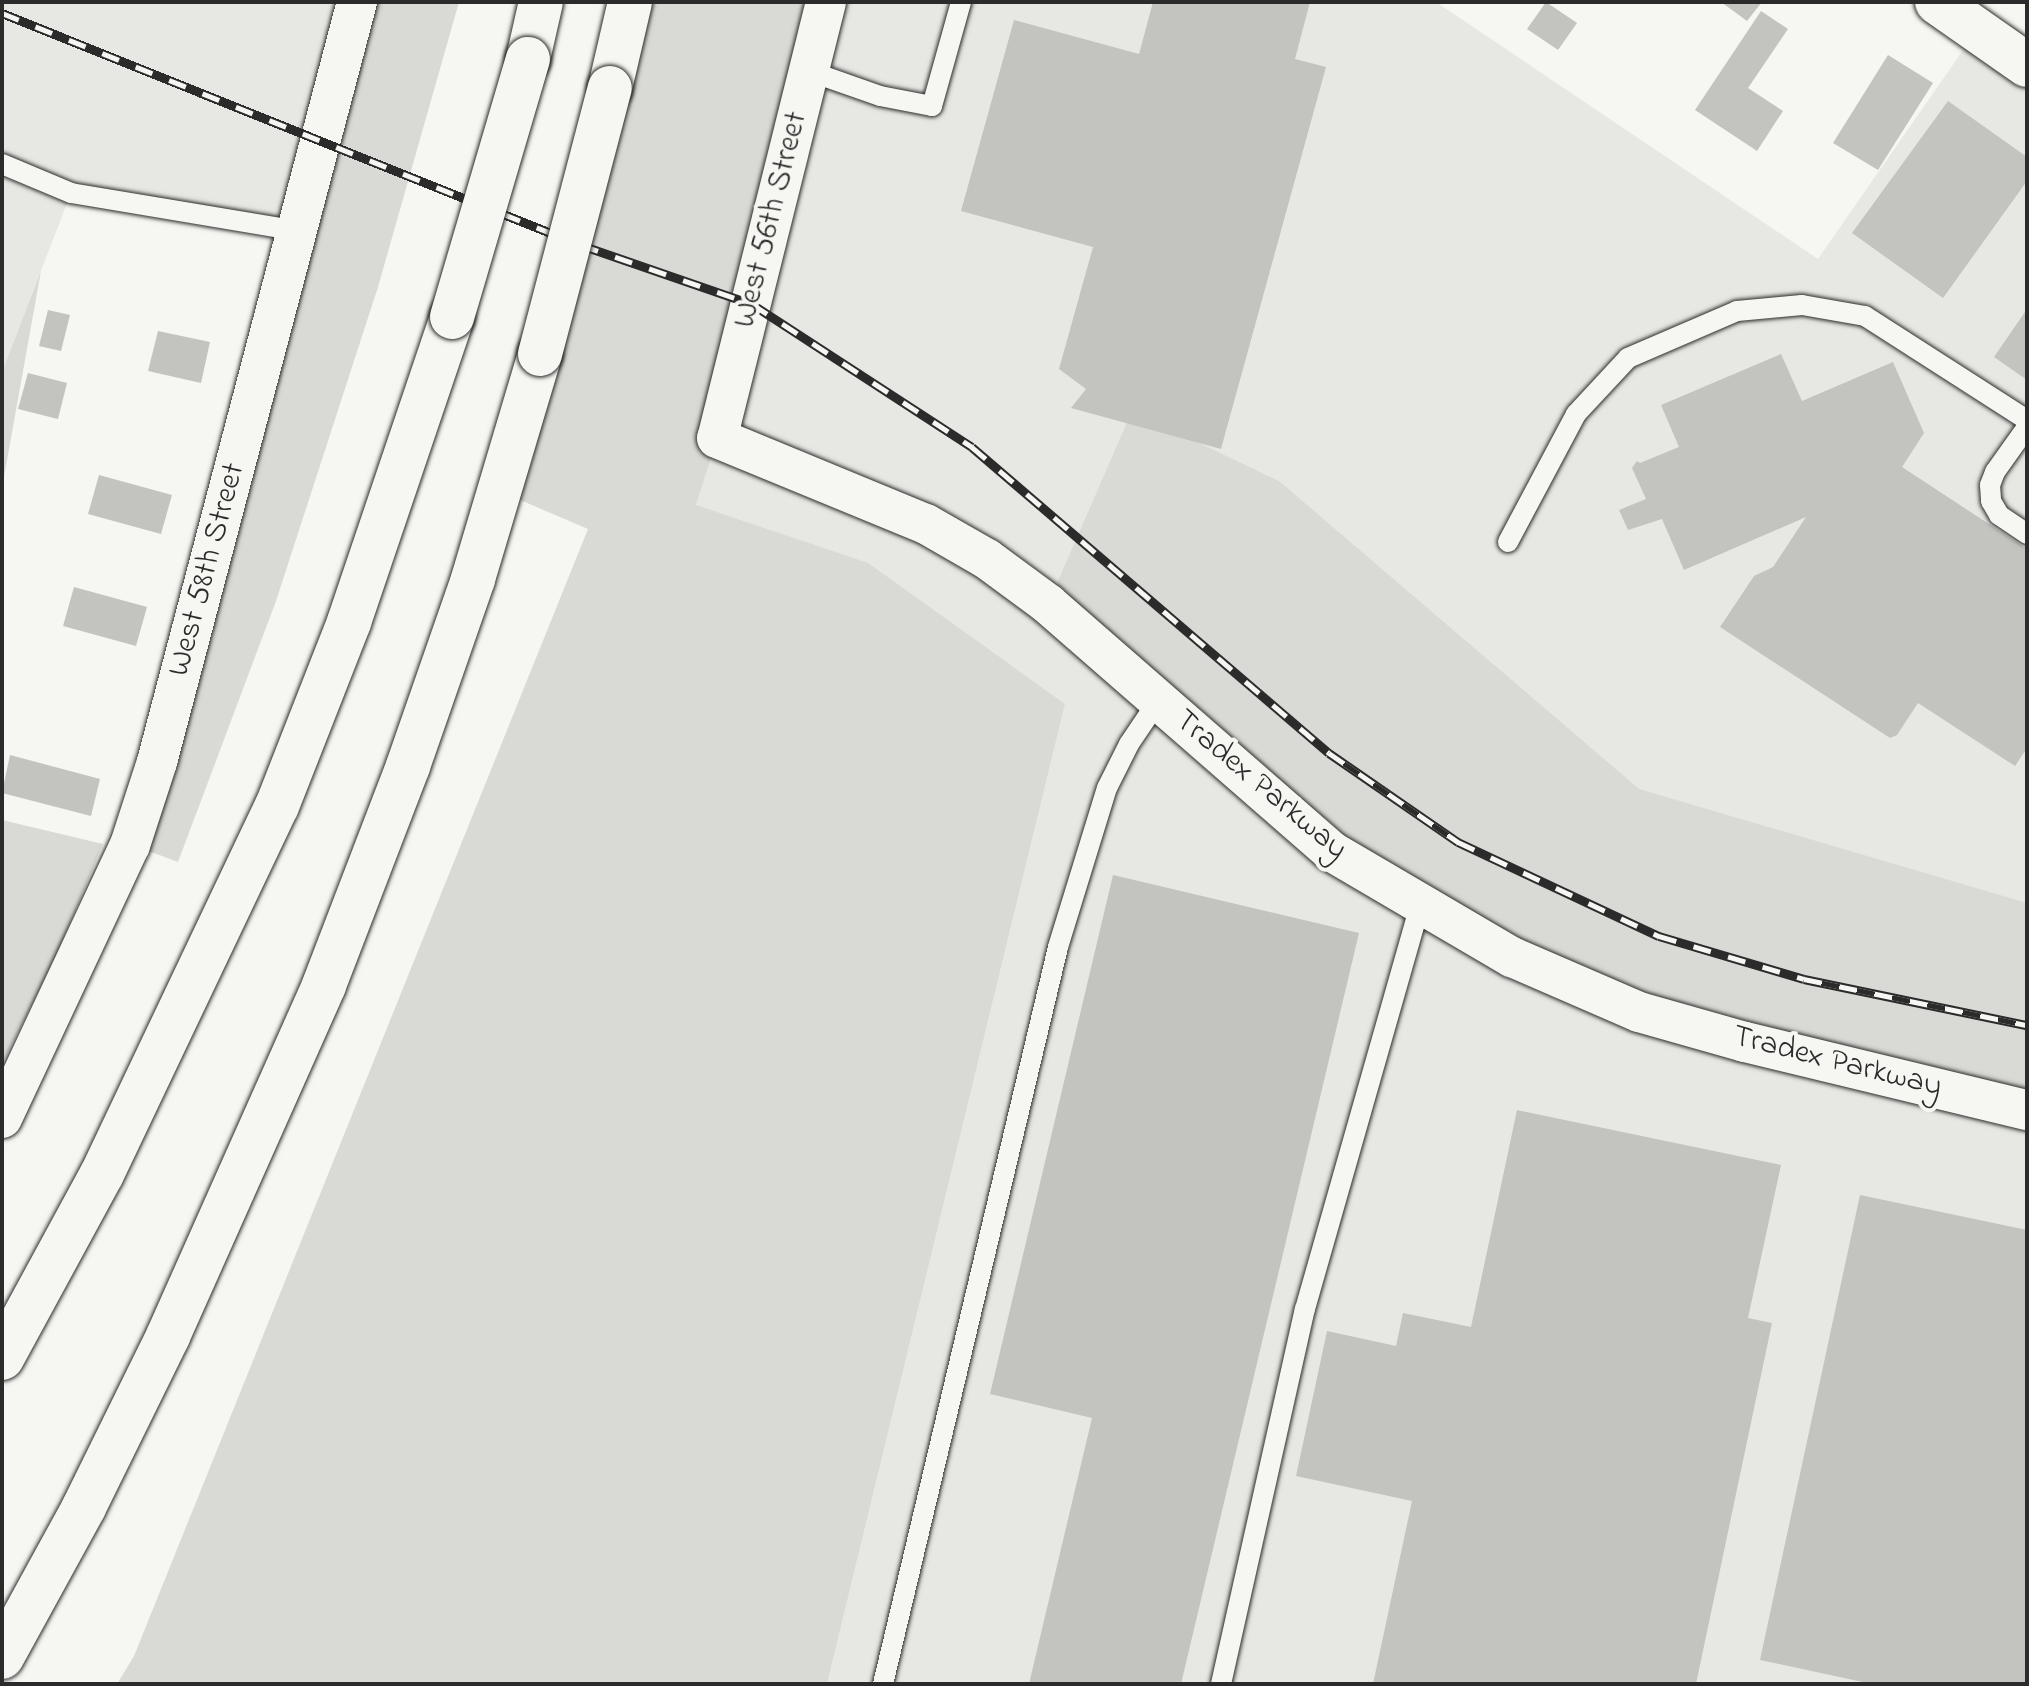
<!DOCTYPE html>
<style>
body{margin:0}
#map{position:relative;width:2029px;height:1686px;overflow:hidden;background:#f6f6f2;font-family:"Indie Flower",sans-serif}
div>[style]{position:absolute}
.built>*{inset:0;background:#e7e7e3}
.green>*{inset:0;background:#d9d9d5}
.building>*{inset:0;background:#c3c3c0}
.roads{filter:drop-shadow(0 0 2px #2b2b2b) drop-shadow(0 0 2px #2b2b2b)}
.lane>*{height:20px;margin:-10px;padding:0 10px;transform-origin:10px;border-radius:10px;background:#f6f6f2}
.street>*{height:40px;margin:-20px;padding:0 20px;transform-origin:20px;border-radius:20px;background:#f6f6f2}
.secondary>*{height:44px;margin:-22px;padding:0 22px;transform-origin:22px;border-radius:22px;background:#f6f6f2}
.highway>*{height:44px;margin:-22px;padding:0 22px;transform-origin:22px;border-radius:22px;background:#f6f6f2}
.rail>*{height:9px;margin-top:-4.5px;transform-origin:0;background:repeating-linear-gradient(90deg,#f6f6f2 0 18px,#2b2b2b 0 36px);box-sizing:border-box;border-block:2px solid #2b2b2b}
.bridges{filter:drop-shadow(0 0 2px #2b2b2b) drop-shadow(0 0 2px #2b2b2b)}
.highway-bridge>*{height:44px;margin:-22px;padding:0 22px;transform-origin:22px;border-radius:22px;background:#f6f6f2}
span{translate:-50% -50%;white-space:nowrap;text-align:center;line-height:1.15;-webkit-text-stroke:8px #f6f6f2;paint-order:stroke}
.street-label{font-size:32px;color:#2b2b2b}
.frame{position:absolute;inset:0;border:4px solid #2b2b2b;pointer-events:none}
</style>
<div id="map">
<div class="built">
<i style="clip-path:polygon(2px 2px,357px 2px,298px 231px,71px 193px,2px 372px)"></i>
<i style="clip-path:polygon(835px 2px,1436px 2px,1818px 259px,1977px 30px,2027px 65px,2027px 1684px,827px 1684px,1065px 704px,696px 505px)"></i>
</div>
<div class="green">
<i style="clip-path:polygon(369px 2px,459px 2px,378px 287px,276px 601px,178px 862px,146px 850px)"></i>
<i style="clip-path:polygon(630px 2px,826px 2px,717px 438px,696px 505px,868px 563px,1065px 704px,827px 1684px,117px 1684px,134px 1656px,588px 529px,499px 491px)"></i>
<i style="clip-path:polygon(41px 271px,2px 488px,2px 372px)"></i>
<i style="clip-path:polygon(1132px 411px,1279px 481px,1639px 789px,2027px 903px,2027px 1110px,1639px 1012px,1331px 851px,1048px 604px)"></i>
<i style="clip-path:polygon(2px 820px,103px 844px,57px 954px,2px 1064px)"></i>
</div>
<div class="building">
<i style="clip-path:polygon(1153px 2px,1310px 2px,1295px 59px,1326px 67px,1221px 449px,1071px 408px,1086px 389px,1059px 369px,1093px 247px,961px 211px,1014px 20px,1139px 54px)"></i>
<i style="clip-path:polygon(1546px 2px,1577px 23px,1558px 50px,1527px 29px)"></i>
<i style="clip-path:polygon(1721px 2px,1762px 2px,1747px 21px)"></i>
<i style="clip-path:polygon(1761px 11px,1788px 29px,1748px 88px,1783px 111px,1757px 151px,1695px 110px)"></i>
<i style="clip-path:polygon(1888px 55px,1933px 83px,1878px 170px,1833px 143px)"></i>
<i style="clip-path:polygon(1948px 101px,2027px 157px,2027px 181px,1943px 298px,1852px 233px)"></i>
<i style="clip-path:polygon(2027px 309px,2027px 380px,1994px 357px)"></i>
<i style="clip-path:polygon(48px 310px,70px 315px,61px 351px,39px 346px)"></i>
<i style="clip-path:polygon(158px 331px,210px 342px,201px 383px,148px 371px)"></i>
<i style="clip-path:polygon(1781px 354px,1802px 401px,1893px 362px,1924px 433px,1902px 467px,2027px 549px,2027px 748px,2015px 766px,1918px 703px,1897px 735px,1890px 738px,1720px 627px,1754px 576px,1773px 567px,1806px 517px,1684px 570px,1662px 519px,1628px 530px,1619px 510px,1646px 499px,1632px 468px,1637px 461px,1640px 463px,1679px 447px,1661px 405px)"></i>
<i style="clip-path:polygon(28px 373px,67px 383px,58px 419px,18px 409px)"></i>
<i style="clip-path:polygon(99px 475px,172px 495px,161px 534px,88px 514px)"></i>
<i style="clip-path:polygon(74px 587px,147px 607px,136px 646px,63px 626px)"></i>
<i style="clip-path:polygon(10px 755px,100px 779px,91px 816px,2px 793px)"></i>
<i style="clip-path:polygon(1113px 875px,1359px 933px,1181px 1684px,1029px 1684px,1092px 1418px,990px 1394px)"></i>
<i style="clip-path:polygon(1517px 1110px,1781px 1165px,1748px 1318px,1772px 1323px,1696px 1684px,1373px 1684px,1412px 1501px,1296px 1476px,1327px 1331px,1396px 1346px,1403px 1313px,1471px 1327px)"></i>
<i style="clip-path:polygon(1860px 1195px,2027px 1230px,2027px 1684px,1872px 1684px,1760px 1660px)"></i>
</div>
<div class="roads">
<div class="lane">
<i style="left:809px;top:71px;width:75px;rotate:19.4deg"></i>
<i style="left:880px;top:96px;width:53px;rotate:10.9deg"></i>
<i style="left:932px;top:106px;width:108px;rotate:-74.4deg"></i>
<i style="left:2px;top:164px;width:75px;rotate:22.8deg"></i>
<i style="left:71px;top:193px;width:230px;rotate:9.5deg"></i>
<i style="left:2027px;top:427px;width:55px;rotate:125.4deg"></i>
<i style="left:1995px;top:472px;width:14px;rotate:111deg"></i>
<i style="left:1990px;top:485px;width:16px;rotate:86deg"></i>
<i style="left:1991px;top:501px;width:16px;rotate:60deg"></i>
<i style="left:1999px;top:515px;width:34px;rotate:34deg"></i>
<i style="left:1508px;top:542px;width:145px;rotate:-62deg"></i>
<i style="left:1576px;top:414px;width:76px;rotate:-47.1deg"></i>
<i style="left:1628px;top:358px;width:119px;rotate:-23.3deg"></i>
<i style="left:1737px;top:311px;width:65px;rotate:-5.3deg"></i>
<i style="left:1802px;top:305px;width:64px;rotate:9.9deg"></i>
<i style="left:1865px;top:316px;width:193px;rotate:32.7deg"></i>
<i style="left:883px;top:1684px;width:757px;rotate:-76.64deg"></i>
<i style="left:1058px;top:947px;width:166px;rotate:-72.9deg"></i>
<i style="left:1107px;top:788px;width:49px;rotate:-63.4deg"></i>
<i style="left:1129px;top:744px;width:52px;rotate:-56deg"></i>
<i style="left:1221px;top:1684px;width:384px;rotate:-77.4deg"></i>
<i style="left:1305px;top:1309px;width:422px;rotate:-74.1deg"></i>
</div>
<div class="street">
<i style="left:826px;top:2px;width:449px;rotate:104deg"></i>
<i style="left:717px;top:438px;width:226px;rotate:22.4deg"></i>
<i style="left:926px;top:524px;width:70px;rotate:29.8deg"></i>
<i style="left:987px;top:559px;width:76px;rotate:36.4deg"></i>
<i style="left:1048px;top:604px;width:376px;rotate:41.1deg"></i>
<i style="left:1331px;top:851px;width:210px;rotate:30.4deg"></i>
<i style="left:1512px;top:957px;width:138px;rotate:23.4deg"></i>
<i style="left:1639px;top:1012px;width:110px;rotate:15.8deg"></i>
<i style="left:1745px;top:1042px;width:290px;rotate:13.6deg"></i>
<i style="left:2px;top:1118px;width:302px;rotate:-64.9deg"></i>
<i style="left:130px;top:845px;width:87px;rotate:-72deg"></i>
<i style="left:157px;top:762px;width:786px;rotate:-75.26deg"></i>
</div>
<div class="secondary">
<i style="left:1937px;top:2px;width:110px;rotate:35deg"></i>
</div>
<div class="highway">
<i style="left:528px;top:59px;width:58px;rotate:-77.2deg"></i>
<i style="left:610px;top:88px;width:88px;rotate:-76.9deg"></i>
<i style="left:2px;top:1358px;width:209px;rotate:-61.5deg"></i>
<i style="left:102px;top:1174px;width:407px;rotate:-64.6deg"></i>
<i style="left:277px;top:806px;width:198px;rotate:-68.6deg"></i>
<i style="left:349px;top:622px;width:322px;rotate:-71.3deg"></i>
<i style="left:2px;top:1657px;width:171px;rotate:-61.3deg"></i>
<i style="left:84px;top:1507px;width:191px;rotate:-63.8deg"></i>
<i style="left:168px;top:1336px;width:384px;rotate:-66deg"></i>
<i style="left:324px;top:985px;width:235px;rotate:-69deg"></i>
<i style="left:408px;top:766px;width:198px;rotate:-70.8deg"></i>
<i style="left:473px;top:579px;width:235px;rotate:-73.4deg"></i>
</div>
</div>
<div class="rail">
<i style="left:2px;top:13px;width:624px;rotate:21.84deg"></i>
<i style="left:581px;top:245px;width:181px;rotate:19deg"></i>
<i style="left:752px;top:304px;width:262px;rotate:33deg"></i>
<i style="left:972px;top:447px;width:470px;rotate:40.6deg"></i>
<i style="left:1329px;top:753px;width:157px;rotate:34.6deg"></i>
<i style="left:1458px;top:842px;width:222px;rotate:25.1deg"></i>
<i style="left:1659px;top:936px;width:151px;rotate:16.5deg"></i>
<i style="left:1804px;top:979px;width:228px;rotate:11.7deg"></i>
</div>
<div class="bridges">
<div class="highway-bridge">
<i style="left:452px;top:317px;width:269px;rotate:-73.6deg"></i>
<i style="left:540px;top:354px;width:275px;rotate:-75.3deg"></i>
</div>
</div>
<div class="street-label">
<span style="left:772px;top:220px;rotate:-76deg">West 56th Street</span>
<span style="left:208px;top:570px;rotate:-75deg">West 58th Street</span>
<span style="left:1260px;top:786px;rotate:40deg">Tradex Parkway</span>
<span style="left:1837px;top:1063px;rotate:14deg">Tradex Parkway</span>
</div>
<div class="frame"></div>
</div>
